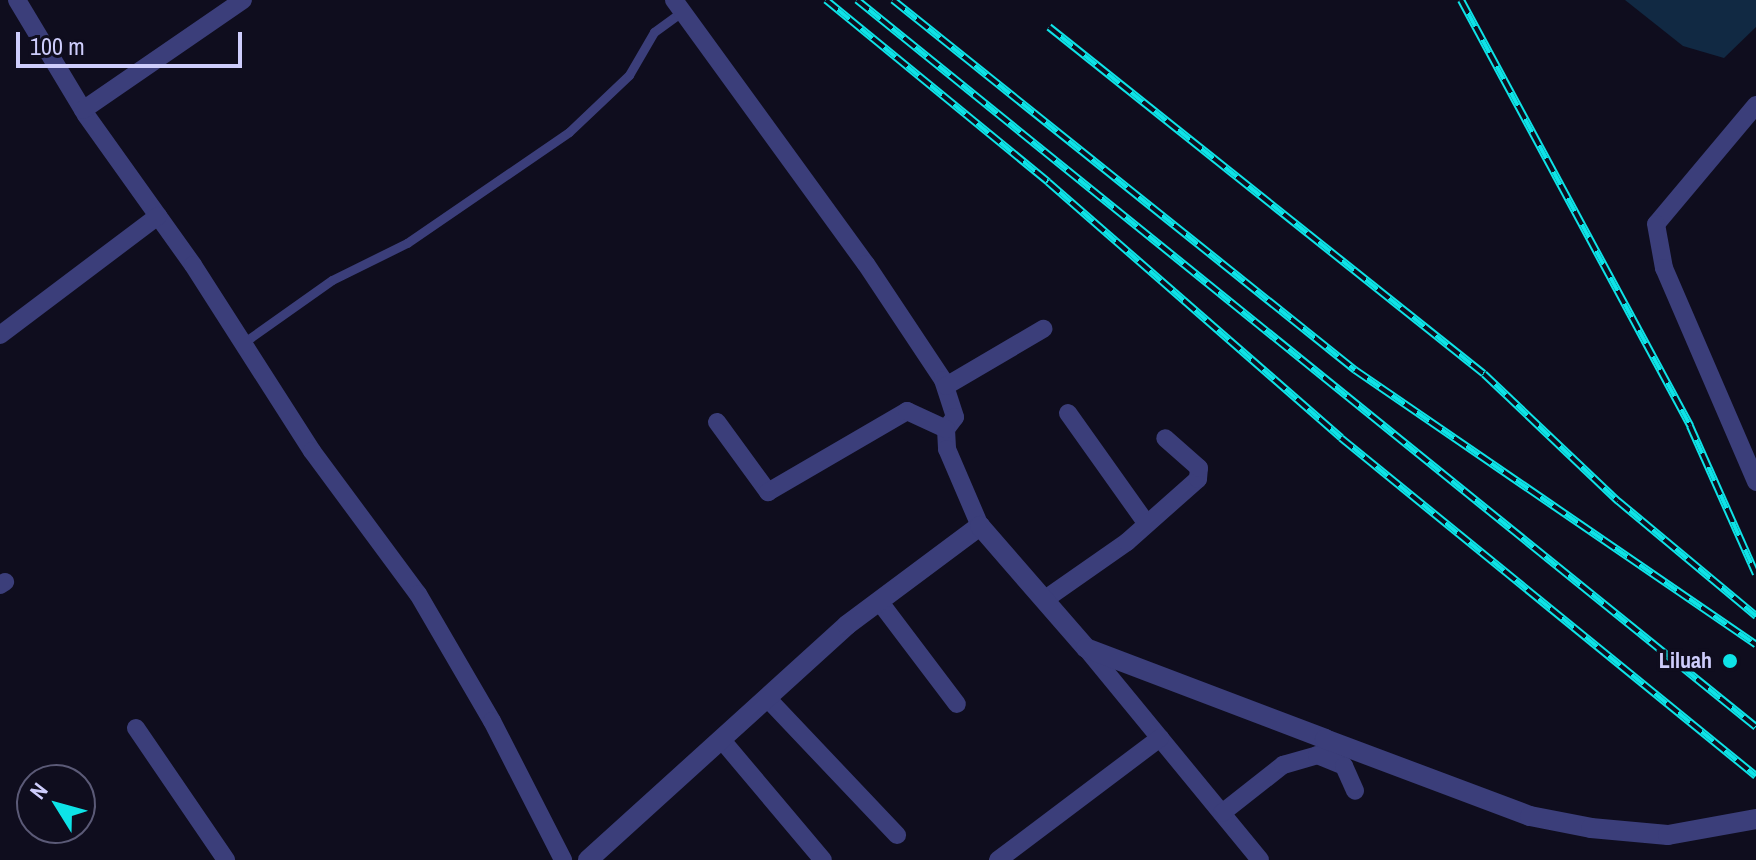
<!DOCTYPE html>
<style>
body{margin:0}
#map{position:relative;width:1756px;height:860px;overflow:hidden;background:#0f0d1e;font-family:"Archivo Narrow",sans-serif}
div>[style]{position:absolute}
.water>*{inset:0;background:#112943}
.service>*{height:9px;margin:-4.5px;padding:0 4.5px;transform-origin:4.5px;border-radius:4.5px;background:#3b3e7a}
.minor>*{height:18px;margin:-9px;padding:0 9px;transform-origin:9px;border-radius:9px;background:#3b3e7a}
.tertiary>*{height:20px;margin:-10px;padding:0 10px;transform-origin:10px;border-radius:10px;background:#3b3e7a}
.rail>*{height:8px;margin-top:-4px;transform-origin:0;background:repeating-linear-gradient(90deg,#0f0d1e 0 15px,#0ee3e7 0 30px);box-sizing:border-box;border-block:2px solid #0ee3e7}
.dots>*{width:22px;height:22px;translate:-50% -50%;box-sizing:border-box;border:4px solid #0f0d1e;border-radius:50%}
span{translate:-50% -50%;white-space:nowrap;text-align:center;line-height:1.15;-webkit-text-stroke:7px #0f0d1e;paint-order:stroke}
.poi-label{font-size:22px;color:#cecdfc;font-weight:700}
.right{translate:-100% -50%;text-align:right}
.north{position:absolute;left:16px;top:764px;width:80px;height:80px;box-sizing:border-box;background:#0f0d1e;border:2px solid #5b5a77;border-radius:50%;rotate:307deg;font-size:22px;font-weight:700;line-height:32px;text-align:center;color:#cecdfc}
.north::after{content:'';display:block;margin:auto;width:28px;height:36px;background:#0ee3e7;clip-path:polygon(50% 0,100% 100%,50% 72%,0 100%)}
.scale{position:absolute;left:16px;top:32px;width:226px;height:36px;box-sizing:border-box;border:4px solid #cecdfc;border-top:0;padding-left:10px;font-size:24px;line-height:28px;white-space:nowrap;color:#cecdfc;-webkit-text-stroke:6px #0f0d1e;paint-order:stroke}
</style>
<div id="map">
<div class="water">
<i style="clip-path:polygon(1625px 0,1756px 0,1756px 27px,1724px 58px,1683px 46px)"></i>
</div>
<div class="service">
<i style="left:243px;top:343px;width:109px;rotate:-35.3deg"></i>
<i style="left:332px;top:280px;width:84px;rotate:-26.3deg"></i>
<i style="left:407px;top:243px;width:196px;rotate:-34.4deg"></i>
<i style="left:569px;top:132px;width:83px;rotate:-43.5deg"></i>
<i style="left:629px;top:75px;width:50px;rotate:-59.8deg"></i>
<i style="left:654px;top:32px;width:34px;rotate:-36deg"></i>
</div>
<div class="minor">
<i style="left:17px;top:0;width:134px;rotate:59deg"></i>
<i style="left:86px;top:115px;width:184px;rotate:54.5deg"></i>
<i style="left:193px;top:265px;width:221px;rotate:57.4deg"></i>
<i style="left:312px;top:451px;width:178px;rotate:53.5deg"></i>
<i style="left:418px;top:594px;width:147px;rotate:59.8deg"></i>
<i style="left:492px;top:721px;width:156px;rotate:62.9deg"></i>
<i style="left:674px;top:0;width:326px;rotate:54deg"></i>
<i style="left:866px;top:264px;width:139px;rotate:56.4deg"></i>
<i style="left:943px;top:380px;width:39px;rotate:72deg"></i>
<i style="left:955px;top:417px;width:15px;rotate:127deg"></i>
<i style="left:946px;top:429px;width:20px;rotate:87deg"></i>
<i style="left:947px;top:449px;width:84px;rotate:66.8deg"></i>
<i style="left:1756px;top:105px;width:155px;rotate:130deg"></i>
<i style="left:1656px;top:224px;width:45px;rotate:79.7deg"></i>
<i style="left:1664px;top:268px;width:233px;rotate:66.7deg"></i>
<i style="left:83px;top:110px;width:194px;rotate:-34.5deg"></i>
<i style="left:0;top:335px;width:198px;rotate:-37deg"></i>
<i style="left:946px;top:386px;width:113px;rotate:-30.4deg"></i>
<i style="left:1068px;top:413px;width:136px;rotate:54.6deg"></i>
<i style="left:717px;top:422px;width:87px;rotate:53.9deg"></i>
<i style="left:768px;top:492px;width:161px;rotate:-30.2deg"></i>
<i style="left:907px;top:411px;width:43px;rotate:24.8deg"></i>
<i style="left:0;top:585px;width:6px;rotate:-31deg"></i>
<i style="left:1044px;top:600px;width:101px;rotate:-34.9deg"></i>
<i style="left:1127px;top:542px;width:95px;rotate:-41.6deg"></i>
<i style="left:1198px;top:479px;width:11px;rotate:-85deg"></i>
<i style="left:1199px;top:468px;width:45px;rotate:-138.6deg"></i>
<i style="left:879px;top:601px;width:129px;rotate:52.9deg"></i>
<i style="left:1086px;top:648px;width:274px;rotate:50.6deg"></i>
<i style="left:767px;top:698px;width:189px;rotate:46.5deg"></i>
<i style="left:136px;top:728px;width:160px;rotate:55.7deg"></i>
<i style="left:721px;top:739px;width:158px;rotate:49.9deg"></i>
<i style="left:1222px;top:813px;width:78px;rotate:-38.2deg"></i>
<i style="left:1283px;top:765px;width:35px;rotate:-16deg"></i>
<i style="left:1317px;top:755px;width:29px;rotate:22deg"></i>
<i style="left:1344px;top:766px;width:27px;rotate:66deg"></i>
<i style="left:998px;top:860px;width:203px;rotate:-37deg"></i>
</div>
<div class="tertiary">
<i style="left:588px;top:860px;width:350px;rotate:-42.2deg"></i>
<i style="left:847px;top:625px;width:166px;rotate:-36.7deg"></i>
<i style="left:980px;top:526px;width:162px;rotate:49deg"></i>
<i style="left:1086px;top:648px;width:256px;rotate:20.8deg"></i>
<i style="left:1325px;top:739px;width:219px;rotate:20.6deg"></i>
<i style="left:1530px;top:816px;width:62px;rotate:11.1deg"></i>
<i style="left:1591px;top:828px;width:77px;rotate:5.2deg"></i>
<i style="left:1668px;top:835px;width:89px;rotate:-10.3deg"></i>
</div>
<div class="rail">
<i style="left:826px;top:0;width:287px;rotate:39.3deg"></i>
<i style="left:1048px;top:182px;width:389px;rotate:41.1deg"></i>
<i style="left:1341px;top:438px;width:535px;rotate:39.16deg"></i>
<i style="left:857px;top:0;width:1156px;rotate:38.96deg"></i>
<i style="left:893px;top:0;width:592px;rotate:38.69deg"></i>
<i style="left:1355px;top:370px;width:486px;rotate:34.4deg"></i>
<i style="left:1461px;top:0;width:484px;rotate:61.7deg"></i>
<i style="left:1690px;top:426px;width:162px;rotate:66deg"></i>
<i style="left:1049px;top:27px;width:556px;rotate:38.58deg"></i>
<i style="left:1484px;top:374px;width:185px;rotate:43.5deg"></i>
<i style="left:1618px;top:501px;width:180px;rotate:39.8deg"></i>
</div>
<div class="dots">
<i style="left:1730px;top:661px;background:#0ee3e7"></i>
</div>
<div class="poi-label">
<span class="right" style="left:1712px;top:661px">Liluah</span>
</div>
<div class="north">N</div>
<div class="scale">100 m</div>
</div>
